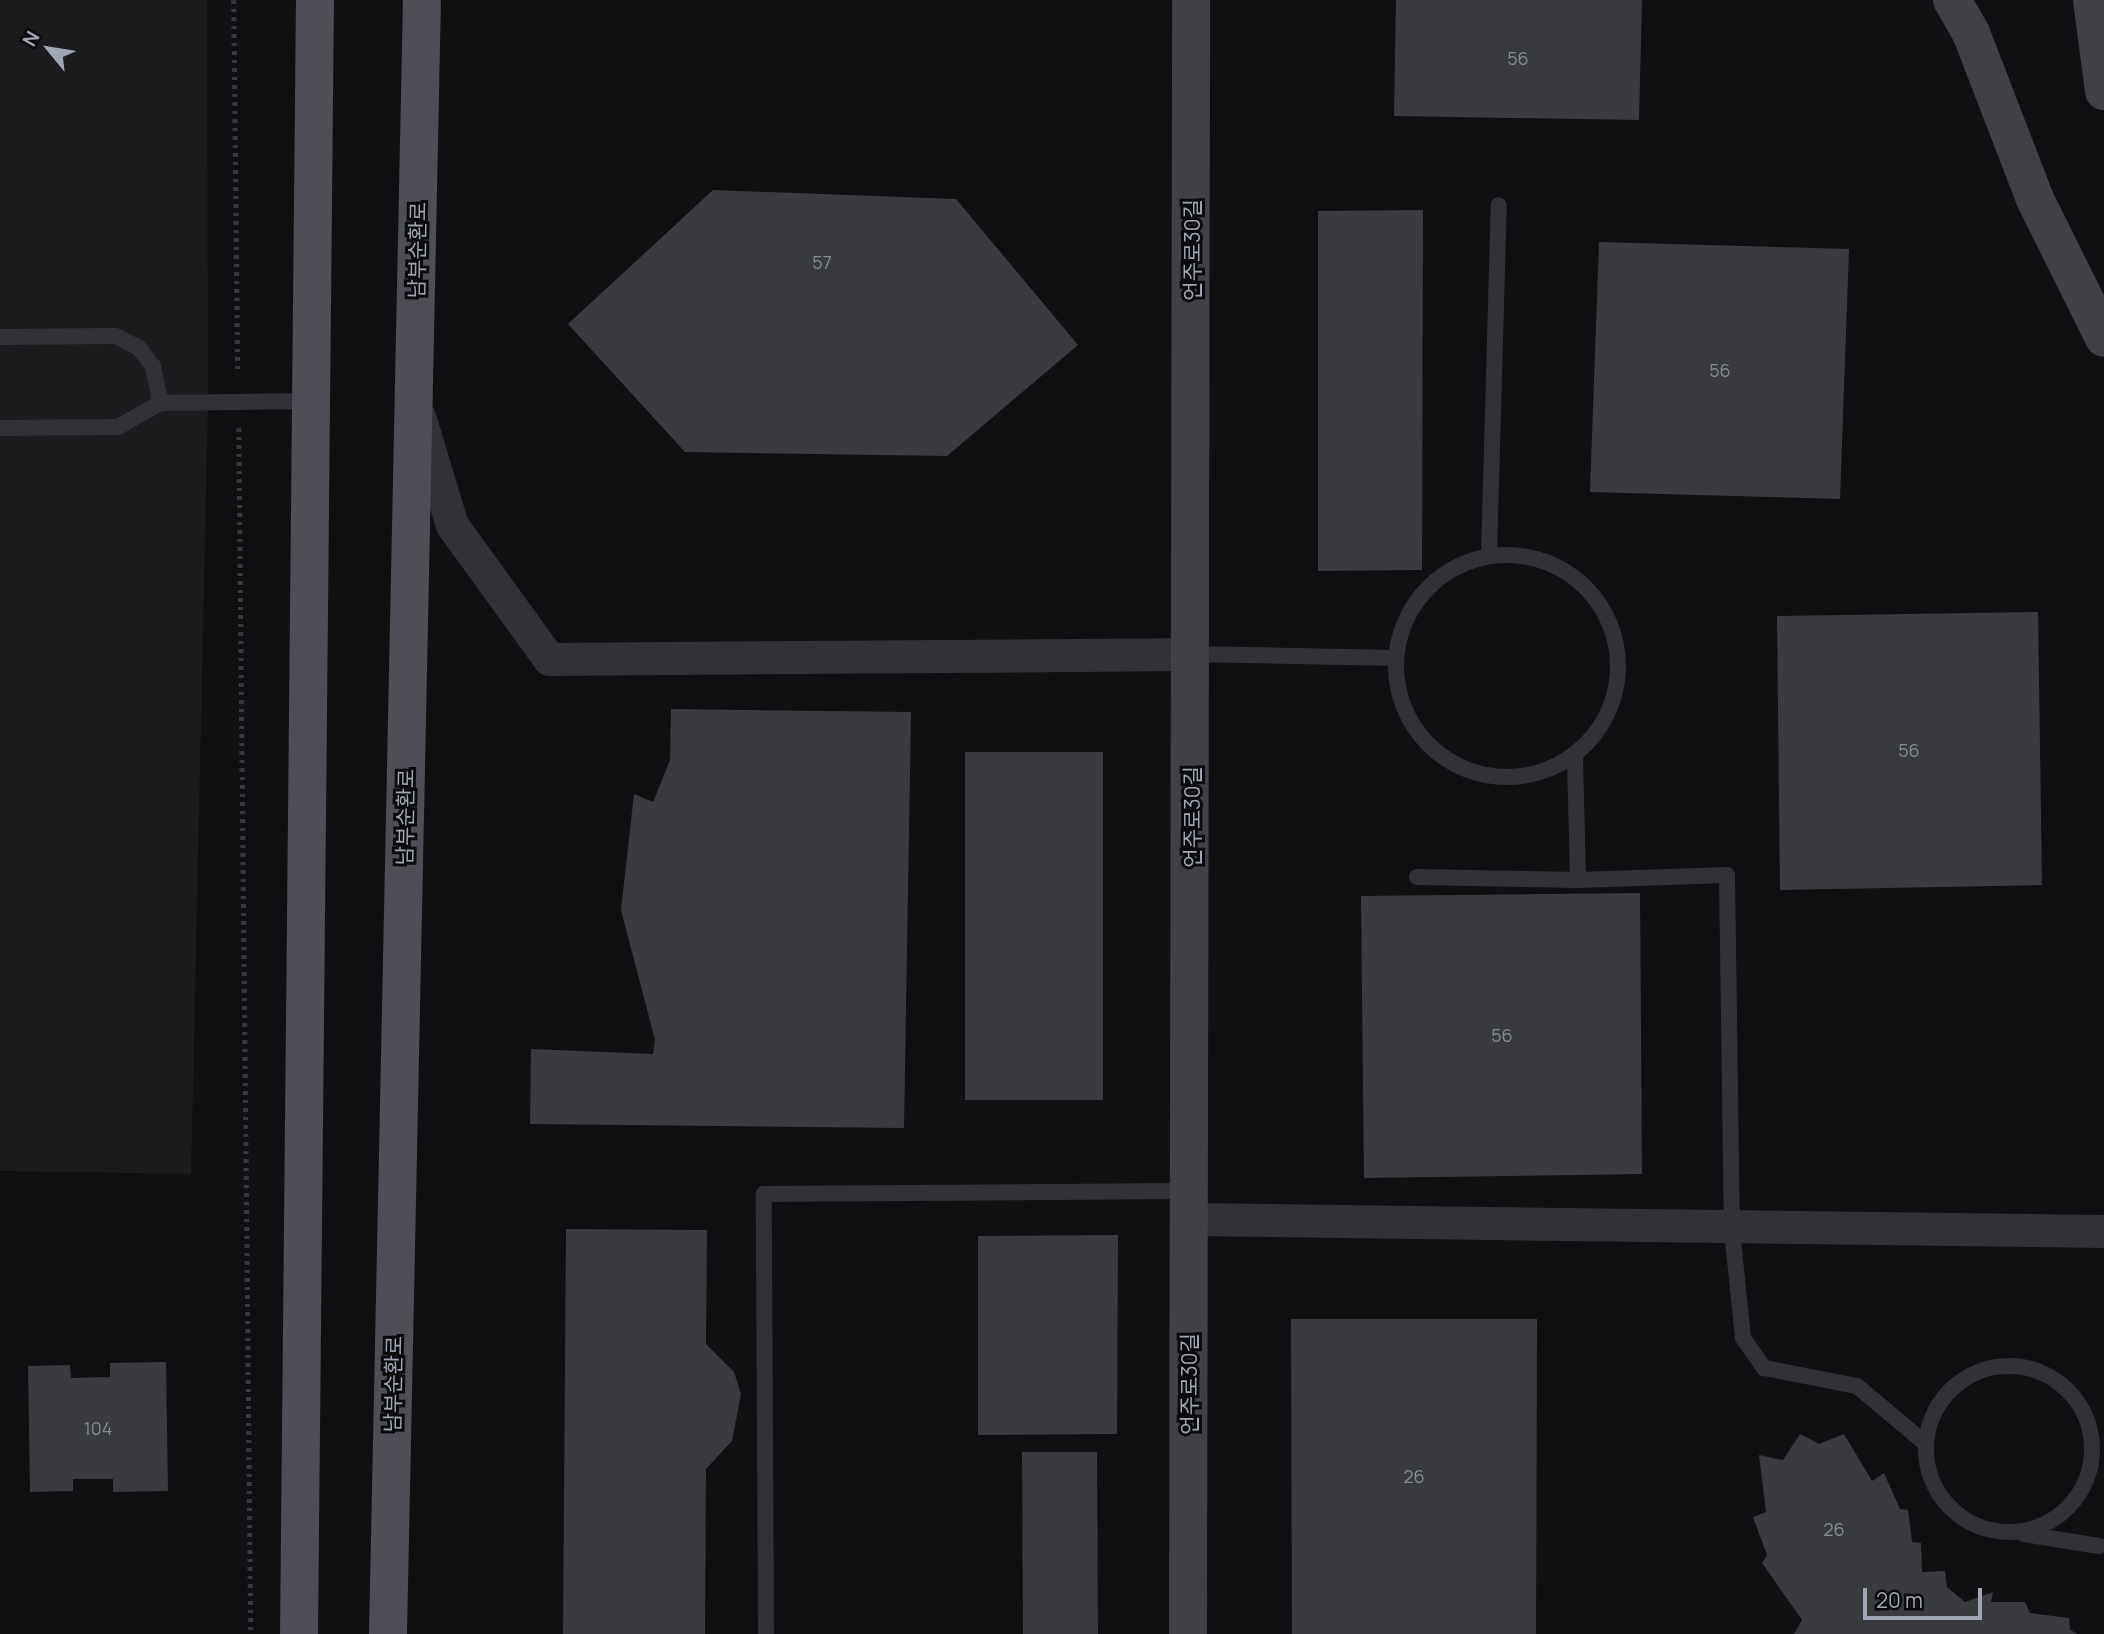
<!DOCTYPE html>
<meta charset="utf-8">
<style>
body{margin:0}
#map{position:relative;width:2104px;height:1634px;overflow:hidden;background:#101012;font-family:Manrope,"Noto Sans KR",sans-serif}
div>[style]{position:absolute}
.built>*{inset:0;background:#1c1c1f}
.building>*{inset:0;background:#3a3b3f}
.path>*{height:4.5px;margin-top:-2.25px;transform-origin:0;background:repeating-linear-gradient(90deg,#37393e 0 3.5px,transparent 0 8.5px)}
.lane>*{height:16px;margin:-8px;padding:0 8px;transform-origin:8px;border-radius:8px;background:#313237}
.lane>.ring{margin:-8px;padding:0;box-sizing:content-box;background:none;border:16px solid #313237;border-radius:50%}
.street>*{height:33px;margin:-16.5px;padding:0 16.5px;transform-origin:16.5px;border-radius:16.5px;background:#313237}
.secondary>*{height:38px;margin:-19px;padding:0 19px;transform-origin:19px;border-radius:19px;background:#3f4147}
.primary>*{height:38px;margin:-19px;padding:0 19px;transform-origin:19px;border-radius:19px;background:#4d4e56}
span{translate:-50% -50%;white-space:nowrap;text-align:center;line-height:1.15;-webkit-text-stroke:6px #0b0b0d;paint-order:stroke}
.number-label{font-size:18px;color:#868b96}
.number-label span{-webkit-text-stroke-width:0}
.street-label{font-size:21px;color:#a0a6b3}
.north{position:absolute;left:14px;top:14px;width:70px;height:70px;-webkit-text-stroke:5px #0b0b0d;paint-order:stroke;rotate:300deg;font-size:19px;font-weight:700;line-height:28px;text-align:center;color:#a0a6b3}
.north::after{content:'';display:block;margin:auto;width:24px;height:32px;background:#a0a6b3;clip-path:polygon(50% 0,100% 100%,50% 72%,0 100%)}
.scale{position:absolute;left:1863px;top:1588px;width:119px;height:32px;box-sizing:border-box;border:4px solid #a0a6b3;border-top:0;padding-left:9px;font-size:21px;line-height:24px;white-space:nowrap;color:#a0a6b3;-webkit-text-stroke:5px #0b0b0d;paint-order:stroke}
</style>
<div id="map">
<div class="built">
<i style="clip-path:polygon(0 0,207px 0,208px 402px,191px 1174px,0 1171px)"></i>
</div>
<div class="building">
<i style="clip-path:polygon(1396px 0,1642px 0,1639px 120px,1394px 116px)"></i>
<i style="clip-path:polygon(713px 190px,956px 199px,1078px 345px,947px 456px,685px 452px,568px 324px)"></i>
<i style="clip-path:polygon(1423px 210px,1422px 570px,1318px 571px,1318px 211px)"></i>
<i style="clip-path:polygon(1599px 242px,1849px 249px,1840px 499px,1590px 492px)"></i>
<i style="clip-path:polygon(2038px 612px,2042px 885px,1780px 890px,1777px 616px)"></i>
<i style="clip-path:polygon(671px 709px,911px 712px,904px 1128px,530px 1124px,531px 1049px,653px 1054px,655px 1040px,621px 910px,634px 794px,653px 802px,670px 760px)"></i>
<i style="clip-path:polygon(965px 752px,1103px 752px,1103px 1100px,965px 1100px)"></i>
<i style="clip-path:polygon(1640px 893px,1642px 1174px,1364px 1178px,1361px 896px)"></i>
<i style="clip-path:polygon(566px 1229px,707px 1230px,706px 1344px,734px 1372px,741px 1394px,732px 1441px,706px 1469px,705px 1634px,563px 1634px)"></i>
<i style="clip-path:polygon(1118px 1235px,1117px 1434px,978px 1435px,978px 1236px)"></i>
<i style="clip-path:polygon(1291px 1319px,1537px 1319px,1536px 1634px,1292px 1634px)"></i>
<i style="clip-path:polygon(166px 1362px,168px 1491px,113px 1492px,113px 1479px,73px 1479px,73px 1491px,30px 1492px,28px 1366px,70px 1365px,71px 1378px,110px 1377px,110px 1363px)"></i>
<i style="clip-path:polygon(1800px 1434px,1819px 1444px,1844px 1434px,1872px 1481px,1884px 1473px,1900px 1509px,1908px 1510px,1912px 1542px,1921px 1543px,1922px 1572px,1945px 1571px,1947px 1587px,1965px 1602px,1993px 1592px,1991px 1602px,2025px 1602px,2030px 1613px,2069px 1618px,2070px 1630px,2078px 1634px,1794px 1634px,1802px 1620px,1762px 1563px,1767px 1555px,1753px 1517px,1766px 1512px,1759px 1455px,1783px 1460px)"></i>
<i style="clip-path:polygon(1022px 1452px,1097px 1452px,1098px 1634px,1023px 1634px)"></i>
</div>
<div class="path">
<i style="left:234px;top:0;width:374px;rotate:89.4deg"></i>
<i style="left:239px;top:428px;width:1206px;rotate:89.43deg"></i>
</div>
<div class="lane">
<i style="left:0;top:337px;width:115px;rotate:-0.5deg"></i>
<i style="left:115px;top:336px;width:25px;rotate:26deg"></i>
<i style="left:138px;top:347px;width:24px;rotate:52deg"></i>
<i style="left:153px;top:366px;width:38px;rotate:79deg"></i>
<i style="left:0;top:428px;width:118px;rotate:-0.5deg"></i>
<i style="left:118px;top:427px;width:48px;rotate:-29.7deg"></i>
<i style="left:160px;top:403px;width:152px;rotate:-0.8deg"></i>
<i class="ring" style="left:1396px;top:555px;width:206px;height:206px"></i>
<i style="left:1489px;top:555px;width:350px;rotate:-88.4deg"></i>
<i style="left:1193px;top:654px;width:202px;rotate:1.1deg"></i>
<i style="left:1417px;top:877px;width:161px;rotate:1.1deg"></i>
<i style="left:1578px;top:880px;width:125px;rotate:-91.4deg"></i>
<i style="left:1578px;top:880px;width:149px;rotate:-1.9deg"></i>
<i style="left:1727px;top:875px;width:355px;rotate:89.2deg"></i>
<i style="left:1732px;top:1230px;width:109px;rotate:84.2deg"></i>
<i style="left:1743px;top:1338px;width:37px;rotate:55deg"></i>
<i style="left:1764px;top:1368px;width:95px;rotate:11deg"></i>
<i style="left:1857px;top:1386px;width:90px;rotate:40deg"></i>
<i class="ring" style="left:1926px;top:1366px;width:150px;height:150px"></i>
<i style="left:2024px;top:1534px;width:76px;rotate:9.1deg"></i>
<i style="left:766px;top:1634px;width:440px;rotate:-90.3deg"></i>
<i style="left:764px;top:1194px;width:425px;rotate:-0.4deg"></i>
</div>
<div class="street">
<i style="left:419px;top:416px;width:114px;rotate:73.2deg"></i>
<i style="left:452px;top:525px;width:165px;rotate:54.1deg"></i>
<i style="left:549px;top:659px;width:644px;rotate:-0.44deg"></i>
<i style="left:1189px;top:1219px;width:915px;rotate:0.75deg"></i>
</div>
<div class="secondary">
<i style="left:1952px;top:0;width:38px;rotate:60deg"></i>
<i style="left:1971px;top:33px;width:178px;rotate:68.9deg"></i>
<i style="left:2035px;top:199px;width:155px;rotate:63.6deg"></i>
<i style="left:2092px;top:0;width:92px;rotate:82.5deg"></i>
<i style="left:1188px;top:1634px;width:1634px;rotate:-89.89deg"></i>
</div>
<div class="primary">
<i style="left:299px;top:1634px;width:1634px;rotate:-89.44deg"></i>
<i style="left:388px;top:1634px;width:1634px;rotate:-88.81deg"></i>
</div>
<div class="number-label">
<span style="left:1518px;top:58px">56</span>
<span style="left:822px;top:262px">57</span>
<span style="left:1720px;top:370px">56</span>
<span style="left:1909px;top:750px">56</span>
<span style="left:1502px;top:1035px">56</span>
<span style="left:98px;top:1428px">104</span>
<span style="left:1414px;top:1476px">26</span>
<span style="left:1834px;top:1529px">26</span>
</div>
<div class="street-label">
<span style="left:417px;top:250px;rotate:-89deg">남부순환로</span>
<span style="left:1192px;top:250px;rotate:-90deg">언주로30길</span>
<span style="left:405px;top:817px;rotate:-89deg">남부순환로</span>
<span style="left:1192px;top:817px;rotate:-90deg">언주로30길</span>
<span style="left:393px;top:1384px;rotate:-89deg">남부순환로</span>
<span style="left:1189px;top:1384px;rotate:-90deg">언주로30길</span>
</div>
<div class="north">N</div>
<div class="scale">20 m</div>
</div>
